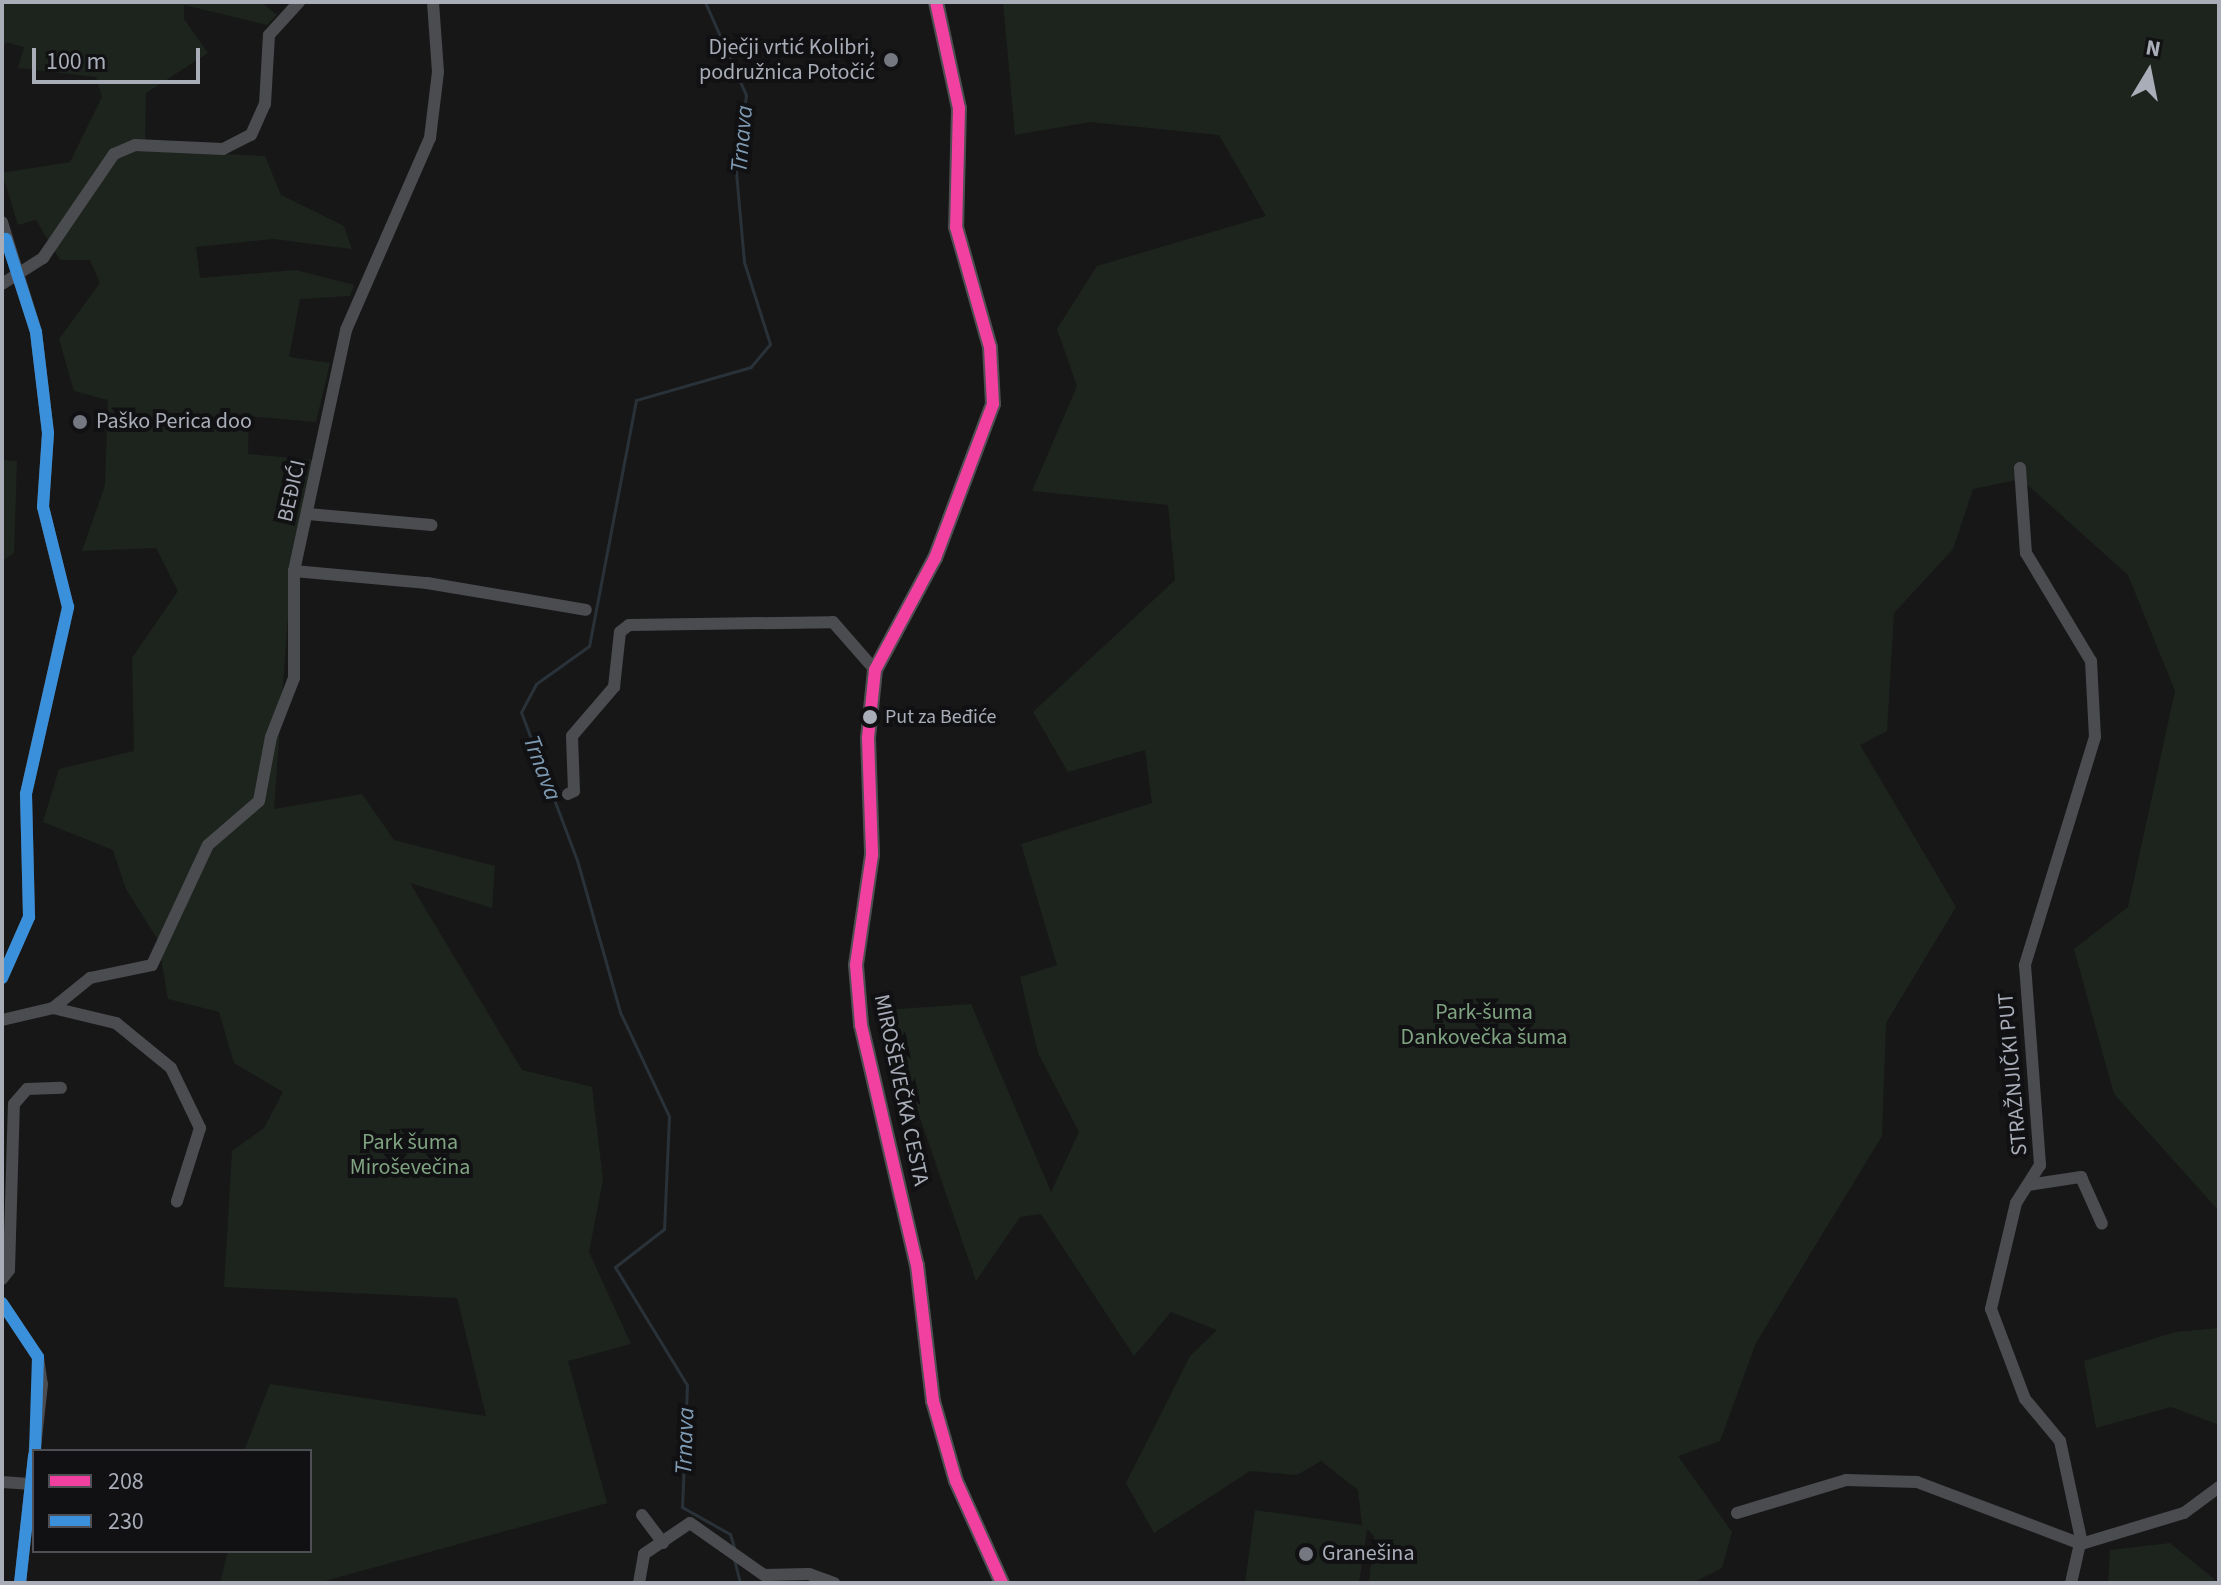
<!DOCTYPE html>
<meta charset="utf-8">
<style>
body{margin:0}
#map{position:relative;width:2221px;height:1585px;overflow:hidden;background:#171717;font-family:"Source Sans 3",sans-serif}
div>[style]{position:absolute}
.green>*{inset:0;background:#1d241e}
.stream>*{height:3px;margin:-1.5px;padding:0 1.5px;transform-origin:1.5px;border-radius:1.5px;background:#2a3239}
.minor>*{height:12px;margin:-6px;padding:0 6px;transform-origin:6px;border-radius:6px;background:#4b4c50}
.major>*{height:16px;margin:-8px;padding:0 8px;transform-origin:8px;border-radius:8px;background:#4d4f52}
.bus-1>*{height:12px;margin:-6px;padding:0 6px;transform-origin:6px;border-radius:6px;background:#f240a1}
.bus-2>*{height:12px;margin:-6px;padding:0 6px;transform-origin:6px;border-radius:6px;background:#3a90db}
.dots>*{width:22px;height:22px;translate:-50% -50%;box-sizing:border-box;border:4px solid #111113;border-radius:50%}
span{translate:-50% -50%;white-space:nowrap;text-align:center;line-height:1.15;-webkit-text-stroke:8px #111113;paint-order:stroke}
.bus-label{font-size:20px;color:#a8adb8}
.left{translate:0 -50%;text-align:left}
.poi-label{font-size:22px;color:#a8adb8}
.right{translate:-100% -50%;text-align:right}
.street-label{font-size:22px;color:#a8adb8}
.park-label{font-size:22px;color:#7fa381}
.water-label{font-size:24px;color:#7f9bb3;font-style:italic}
.frame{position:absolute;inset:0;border:4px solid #a8adb8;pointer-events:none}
.legend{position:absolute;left:32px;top:1449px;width:280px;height:104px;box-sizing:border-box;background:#111113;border:2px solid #4d4f55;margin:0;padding:10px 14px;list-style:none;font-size:24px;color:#a8adb8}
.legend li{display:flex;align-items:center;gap:16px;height:40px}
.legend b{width:40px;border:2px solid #4d4f55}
.north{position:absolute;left:2109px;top:32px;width:80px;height:80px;-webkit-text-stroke:6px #111113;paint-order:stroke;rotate:10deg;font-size:22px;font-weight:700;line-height:32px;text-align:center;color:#a8adb8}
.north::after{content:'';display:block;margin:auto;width:28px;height:36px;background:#a8adb8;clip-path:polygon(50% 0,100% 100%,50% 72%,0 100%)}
.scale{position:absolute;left:32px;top:48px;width:168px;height:36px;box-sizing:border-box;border:4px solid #a8adb8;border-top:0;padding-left:10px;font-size:24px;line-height:28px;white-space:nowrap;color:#a8adb8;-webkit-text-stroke:6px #111113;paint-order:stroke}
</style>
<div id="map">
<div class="green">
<i style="clip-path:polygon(2px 2px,261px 2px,277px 15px,267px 25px,184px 5px,184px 19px,208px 53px,146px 93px,145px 150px,265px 156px,281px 195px,344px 226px,352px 249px,273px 239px,196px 247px,200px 278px,296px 270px,354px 285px,350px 296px,300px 299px,289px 357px,330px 363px,316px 422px,249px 416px,248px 454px,313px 460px,291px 575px,274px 809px,362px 794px,394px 840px,495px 866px,492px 908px,410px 883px,522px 1070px,592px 1087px,603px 1180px,589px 1252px,631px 1344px,568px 1361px,607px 1503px,318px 1583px,220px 1583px,228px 1551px,310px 1551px,310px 1451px,244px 1451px,270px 1384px,486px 1416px,457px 1298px,224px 1287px,232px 1151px,264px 1128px,283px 1092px,234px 1063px,219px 1012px,168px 999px,158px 940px,126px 889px,113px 850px,43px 822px,59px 769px,134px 751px,132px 658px,178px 591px,156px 548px,82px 551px,105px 485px,108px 400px,74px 391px,59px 339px,100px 283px,90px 260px,60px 260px,36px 220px,18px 225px,2px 173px,70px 162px,102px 97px,96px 77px,18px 68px,24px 47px,6px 42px,2px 50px)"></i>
<i style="clip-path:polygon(1003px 2px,2219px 2px,2219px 1211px,2114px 1094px,2074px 949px,2128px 907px,2175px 691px,2128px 575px,2021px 479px,1973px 489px,1953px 549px,1894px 613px,1887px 731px,1860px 745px,1956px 907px,1886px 1023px,1882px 1136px,1756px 1343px,1720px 1441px,1678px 1456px,1732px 1532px,1722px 1568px,1693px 1583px,1369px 1583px,1374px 1536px,1367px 1529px,1359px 1583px,1245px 1583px,1255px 1510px,1362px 1525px,1358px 1490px,1321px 1461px,1297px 1475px,1250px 1471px,1154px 1533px,1126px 1483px,1190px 1356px,1217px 1330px,1171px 1312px,1134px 1356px,1041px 1214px,1020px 1217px,976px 1281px,883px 1010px,971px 1004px,1051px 1192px,1079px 1132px,1038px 1053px,1020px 977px,1057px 965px,1021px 844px,1152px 803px,1145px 750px,1068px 772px,1033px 712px,1175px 580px,1168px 505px,1032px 491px,1077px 386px,1057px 329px,1097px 266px,1266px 216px,1219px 135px,1090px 122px,1015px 135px)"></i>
<i style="clip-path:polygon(2px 460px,17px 461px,14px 553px,2px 561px)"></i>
<i style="clip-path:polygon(2219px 1328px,2219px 1425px,2171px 1407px,2096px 1428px,2084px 1361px,2175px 1332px)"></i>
<i style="clip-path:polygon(2170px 1543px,2219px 1583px,2108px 1583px,2110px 1550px)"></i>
</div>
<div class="stream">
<i style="left:705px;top:2px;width:102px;rotate:66.2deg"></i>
<i style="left:746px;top:95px;width:78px;rotate:97.4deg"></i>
<i style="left:736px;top:172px;width:90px;rotate:84.9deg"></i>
<i style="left:744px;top:262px;width:86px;rotate:72.4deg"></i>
<i style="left:770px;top:344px;width:30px;rotate:130deg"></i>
<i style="left:751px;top:367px;width:120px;rotate:164deg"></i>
<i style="left:636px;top:400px;width:250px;rotate:100.8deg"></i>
<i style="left:589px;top:646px;width:65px;rotate:144.4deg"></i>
<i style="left:536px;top:684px;width:32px;rotate:118deg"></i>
<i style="left:521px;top:712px;width:158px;rotate:69.3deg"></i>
<i style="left:577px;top:860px;width:158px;rotate:74.2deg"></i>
<i style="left:620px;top:1012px;width:115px;rotate:64.8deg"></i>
<i style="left:669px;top:1116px;width:113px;rotate:92.5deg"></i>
<i style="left:664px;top:1229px;width:62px;rotate:142.2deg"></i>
<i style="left:615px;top:1267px;width:138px;rotate:58.6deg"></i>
<i style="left:687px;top:1385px;width:122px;rotate:92.3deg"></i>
<i style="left:682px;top:1507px;width:55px;rotate:29.4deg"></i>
<i style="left:730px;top:1534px;width:14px;rotate:73deg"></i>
<i style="left:734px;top:1559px;width:25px;rotate:76deg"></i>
</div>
<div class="minor">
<i style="left:2px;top:222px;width:115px;rotate:72.8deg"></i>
<i style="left:36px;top:332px;width:102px;rotate:83.2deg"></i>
<i style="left:48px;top:433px;width:74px;rotate:93.9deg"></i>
<i style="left:43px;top:507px;width:103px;rotate:76deg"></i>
<i style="left:68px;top:607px;width:192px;rotate:102.7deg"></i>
<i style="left:26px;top:794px;width:123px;rotate:88.6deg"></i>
<i style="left:29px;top:917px;width:67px;rotate:113.9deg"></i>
<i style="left:2px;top:284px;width:49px;rotate:-32.4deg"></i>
<i style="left:43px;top:258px;width:126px;rotate:-55.7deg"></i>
<i style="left:114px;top:154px;width:23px;rotate:-23deg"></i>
<i style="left:135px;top:145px;width:88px;rotate:2.6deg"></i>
<i style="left:223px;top:149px;width:31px;rotate:-27deg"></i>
<i style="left:251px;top:135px;width:34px;rotate:-66deg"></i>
<i style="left:265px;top:104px;width:69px;rotate:-86.7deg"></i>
<i style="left:269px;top:35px;width:45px;rotate:-47.7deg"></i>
<i style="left:2020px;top:468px;width:85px;rotate:86deg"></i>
<i style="left:2026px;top:553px;width:126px;rotate:59deg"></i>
<i style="left:2091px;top:661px;width:76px;rotate:87deg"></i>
<i style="left:2095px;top:737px;width:239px;rotate:107.1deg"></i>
<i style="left:2025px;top:965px;width:201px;rotate:85.7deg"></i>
<i style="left:2040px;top:1165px;width:45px;rotate:122.3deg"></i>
<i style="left:2016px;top:1203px;width:109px;rotate:103.3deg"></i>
<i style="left:1991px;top:1309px;width:96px;rotate:69.3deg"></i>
<i style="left:2025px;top:1399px;width:55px;rotate:50.2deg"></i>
<i style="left:2060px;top:1441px;width:100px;rotate:77.9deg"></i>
<i style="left:2081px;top:1539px;width:45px;rotate:102.8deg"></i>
<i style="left:308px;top:514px;width:124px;rotate:5.1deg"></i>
<i style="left:294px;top:571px;width:134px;rotate:5.2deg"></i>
<i style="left:427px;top:583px;width:161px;rotate:9.6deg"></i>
<i style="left:568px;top:794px;width:7px;rotate:-27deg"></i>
<i style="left:574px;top:791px;width:55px;rotate:-92.1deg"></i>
<i style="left:572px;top:736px;width:65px;rotate:-49.4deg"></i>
<i style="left:614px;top:687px;width:55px;rotate:-83.8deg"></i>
<i style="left:620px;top:632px;width:11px;rotate:-38deg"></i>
<i style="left:629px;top:625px;width:204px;rotate:-0.8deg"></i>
<i style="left:833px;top:622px;width:64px;rotate:48.8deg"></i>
<i style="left:53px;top:1008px;width:65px;rotate:13.4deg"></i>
<i style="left:116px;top:1023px;width:71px;rotate:39.3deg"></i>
<i style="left:171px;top:1068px;width:67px;rotate:64.2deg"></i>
<i style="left:200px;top:1128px;width:77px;rotate:107.5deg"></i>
<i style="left:2px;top:1020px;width:52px;rotate:-13.2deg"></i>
<i style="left:53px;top:1008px;width:48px;rotate:-39deg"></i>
<i style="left:90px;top:978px;width:63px;rotate:-11.8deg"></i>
<i style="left:152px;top:965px;width:132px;rotate:-65deg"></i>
<i style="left:208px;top:845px;width:67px;rotate:-40.8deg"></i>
<i style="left:259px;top:801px;width:65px;rotate:-79.4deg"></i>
<i style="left:271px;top:737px;width:63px;rotate:-68.7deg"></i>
<i style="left:294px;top:678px;width:107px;rotate:-90deg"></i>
<i style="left:294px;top:571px;width:247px;rotate:-77.8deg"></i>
<i style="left:346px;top:330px;width:210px;rotate:-66.4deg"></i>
<i style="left:430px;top:138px;width:66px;rotate:-83.1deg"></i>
<i style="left:438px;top:72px;width:70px;rotate:-94.1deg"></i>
<i style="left:2028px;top:1185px;width:54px;rotate:-8.6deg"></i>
<i style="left:2081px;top:1177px;width:51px;rotate:65.9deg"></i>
<i style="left:2px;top:1279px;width:11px;rotate:-52deg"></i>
<i style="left:9px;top:1270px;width:166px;rotate:-88.3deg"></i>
<i style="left:14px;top:1104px;width:20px;rotate:-49deg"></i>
<i style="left:27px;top:1089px;width:34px;rotate:-2deg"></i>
<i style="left:2px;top:1303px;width:65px;rotate:56.3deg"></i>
<i style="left:38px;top:1357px;width:27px;rotate:82deg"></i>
<i style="left:42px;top:1384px;width:200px;rotate:96.3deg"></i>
<i style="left:2px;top:1482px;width:27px;rotate:4deg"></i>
<i style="left:1737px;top:1513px;width:114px;rotate:-16.8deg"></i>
<i style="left:1846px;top:1480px;width:71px;rotate:1.6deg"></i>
<i style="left:1917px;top:1482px;width:175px;rotate:20.7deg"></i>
<i style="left:2081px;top:1544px;width:108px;rotate:-16.8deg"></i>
<i style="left:2184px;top:1513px;width:44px;rotate:-36.6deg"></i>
<i style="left:642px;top:1515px;width:35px;rotate:53deg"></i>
<i style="left:639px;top:1583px;width:29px;rotate:-80deg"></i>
<i style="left:644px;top:1554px;width:55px;rotate:-34deg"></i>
<i style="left:690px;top:1523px;width:90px;rotate:35.1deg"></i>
<i style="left:764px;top:1575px;width:45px;rotate:-1.3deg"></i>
<i style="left:809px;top:1574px;width:27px;rotate:20deg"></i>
</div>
<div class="major">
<i style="left:936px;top:2px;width:108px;rotate:77.8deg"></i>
<i style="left:959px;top:108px;width:119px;rotate:91.4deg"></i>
<i style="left:956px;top:227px;width:125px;rotate:74.2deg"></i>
<i style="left:990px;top:347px;width:57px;rotate:87deg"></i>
<i style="left:993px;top:404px;width:165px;rotate:110.6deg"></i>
<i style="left:935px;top:558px;width:127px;rotate:118.2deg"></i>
<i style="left:875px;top:670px;width:68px;rotate:95.9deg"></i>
<i style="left:868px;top:738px;width:117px;rotate:88deg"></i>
<i style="left:872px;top:855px;width:111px;rotate:98.3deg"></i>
<i style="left:856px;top:965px;width:60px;rotate:85.2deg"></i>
<i style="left:861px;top:1025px;width:246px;rotate:76.9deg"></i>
<i style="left:917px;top:1265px;width:137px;rotate:83.3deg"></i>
<i style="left:933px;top:1401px;width:83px;rotate:74deg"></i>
<i style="left:956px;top:1481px;width:112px;rotate:65.7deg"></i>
</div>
<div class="bus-1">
<i style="left:936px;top:2px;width:108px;rotate:77.8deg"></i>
<i style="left:959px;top:108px;width:119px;rotate:91.4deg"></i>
<i style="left:956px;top:227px;width:125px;rotate:74.2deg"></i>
<i style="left:990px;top:347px;width:57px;rotate:87deg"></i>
<i style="left:993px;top:404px;width:165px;rotate:110.6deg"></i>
<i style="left:935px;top:558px;width:127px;rotate:118.2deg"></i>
<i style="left:875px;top:670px;width:68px;rotate:95.9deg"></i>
<i style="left:868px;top:738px;width:117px;rotate:88deg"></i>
<i style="left:872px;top:855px;width:111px;rotate:98.3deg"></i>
<i style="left:856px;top:965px;width:60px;rotate:85.2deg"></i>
<i style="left:861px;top:1025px;width:246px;rotate:76.9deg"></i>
<i style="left:917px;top:1265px;width:137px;rotate:83.3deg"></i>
<i style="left:933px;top:1401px;width:83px;rotate:74deg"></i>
<i style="left:956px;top:1481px;width:112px;rotate:65.7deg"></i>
</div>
<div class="bus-2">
<i style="left:2px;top:978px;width:67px;rotate:-66.1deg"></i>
<i style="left:29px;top:917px;width:123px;rotate:-91.4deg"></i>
<i style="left:26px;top:794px;width:192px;rotate:-77.3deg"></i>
<i style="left:68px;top:607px;width:103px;rotate:-104deg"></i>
<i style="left:43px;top:507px;width:74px;rotate:-86.1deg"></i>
<i style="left:48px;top:433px;width:102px;rotate:-96.8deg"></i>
<i style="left:36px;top:332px;width:98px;rotate:-107.9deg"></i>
<i style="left:2px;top:1303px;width:65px;rotate:56.3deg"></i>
<i style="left:38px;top:1357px;width:94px;rotate:91.8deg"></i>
<i style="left:20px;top:1583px;width:128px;rotate:-83.7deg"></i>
</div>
<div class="dots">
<i style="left:891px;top:60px;background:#757880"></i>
<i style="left:80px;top:422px;background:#757880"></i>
<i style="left:870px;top:717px;background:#a8adb8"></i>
<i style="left:1306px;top:1554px;background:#757880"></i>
</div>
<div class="bus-label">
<span class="left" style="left:885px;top:717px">Put za Beđiće</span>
</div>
<div class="poi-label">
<span class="right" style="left:875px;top:60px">Dječji vrtić Kolibri,<br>podružnica Potočić</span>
<span class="left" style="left:96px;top:422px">Paško Perica doo</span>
<span class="left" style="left:1322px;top:1554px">Granešina</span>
</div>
<div class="street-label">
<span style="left:292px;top:491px;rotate:-77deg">BEĐIĆI</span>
<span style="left:2013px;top:1074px;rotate:-95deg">STRAŽNJIČKI PUT</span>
<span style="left:901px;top:1090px;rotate:78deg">MIROŠEVEČKA CESTA</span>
</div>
<div class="park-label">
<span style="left:1484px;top:1025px">Park-šuma<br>Dankovečka šuma</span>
<span style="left:410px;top:1155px">Park šuma<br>Miroševečina</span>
</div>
<div class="water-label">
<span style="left:742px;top:139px;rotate:-85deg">Trnava</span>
<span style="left:542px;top:768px;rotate:69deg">Trnava</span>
<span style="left:685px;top:1441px;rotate:-88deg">Trnava</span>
</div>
<div class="frame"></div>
<ul class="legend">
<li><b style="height:10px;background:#f240a1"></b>208</li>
<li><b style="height:10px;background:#3a90db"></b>230</li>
</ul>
<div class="north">N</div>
<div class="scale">100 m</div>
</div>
